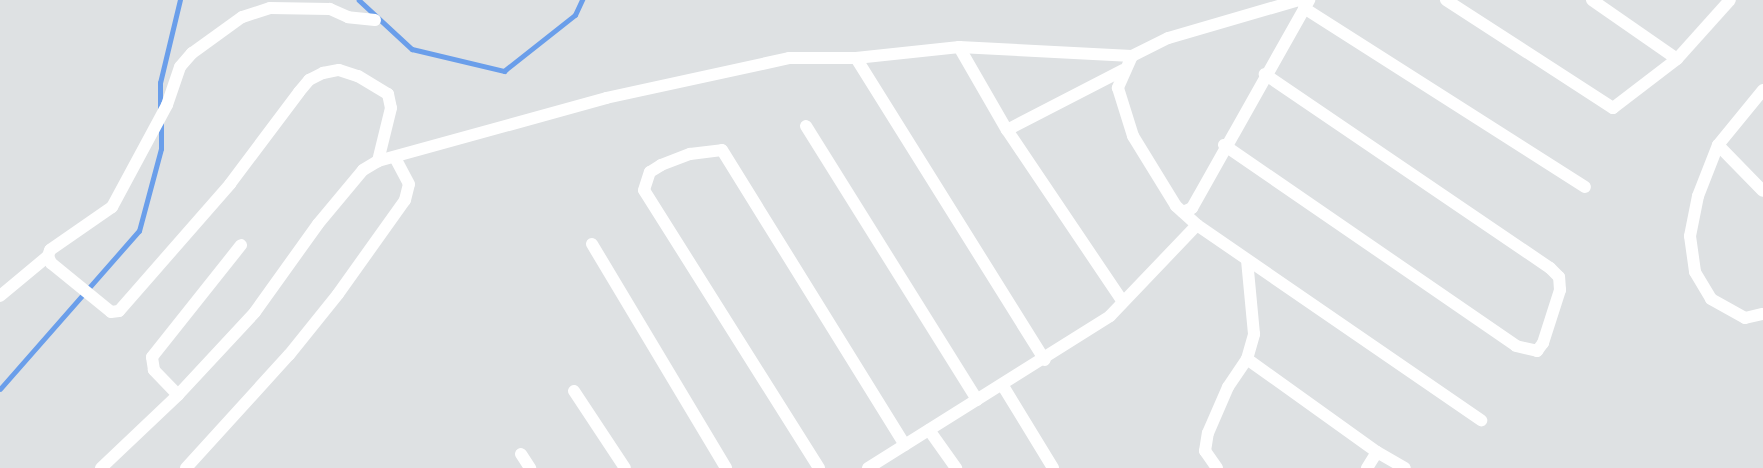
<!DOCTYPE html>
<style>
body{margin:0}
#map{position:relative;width:1763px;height:468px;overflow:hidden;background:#dee1e3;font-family:"Source Serif 4",serif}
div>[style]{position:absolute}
.stream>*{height:4.5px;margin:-2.25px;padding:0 2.25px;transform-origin:2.25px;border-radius:2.25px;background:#6a9eea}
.minor>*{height:12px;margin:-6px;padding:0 6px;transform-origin:6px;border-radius:6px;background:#fff}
span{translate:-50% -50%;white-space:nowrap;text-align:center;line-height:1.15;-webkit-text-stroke:4.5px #ebeef0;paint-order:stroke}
</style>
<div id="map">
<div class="stream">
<i style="left:359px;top:0;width:72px;rotate:42.8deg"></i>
<i style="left:412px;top:49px;width:95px;rotate:13.4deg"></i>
<i style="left:504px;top:71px;width:90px;rotate:-38.3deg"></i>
<i style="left:575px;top:15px;width:17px;rotate:-65deg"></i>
<i style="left:160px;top:109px;width:26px;rotate:-90deg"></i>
<i style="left:160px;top:83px;width:85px;rotate:-76.5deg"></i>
<i style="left:0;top:389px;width:210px;rotate:-48.7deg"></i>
<i style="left:139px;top:231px;width:85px;rotate:-75deg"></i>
<i style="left:161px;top:149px;width:26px;rotate:-90deg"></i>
</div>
<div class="minor">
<i style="left:1299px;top:0;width:136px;rotate:163.8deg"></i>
<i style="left:1168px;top:38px;width:40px;rotate:153.4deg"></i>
<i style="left:1132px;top:56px;width:35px;rotate:114deg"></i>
<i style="left:1118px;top:88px;width:50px;rotate:72.6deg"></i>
<i style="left:1133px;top:136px;width:82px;rotate:58.4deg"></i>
<i style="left:1176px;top:206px;width:28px;rotate:42deg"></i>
<i style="left:1197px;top:225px;width:345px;rotate:34.5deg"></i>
<i style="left:1446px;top:0;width:199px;rotate:32.9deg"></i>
<i style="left:1613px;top:108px;width:81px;rotate:-37.4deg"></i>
<i style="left:1677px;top:59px;width:79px;rotate:-48.1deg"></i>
<i style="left:1592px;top:0;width:103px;rotate:34.8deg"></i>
<i style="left:1304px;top:8px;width:333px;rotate:32.5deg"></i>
<i style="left:375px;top:20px;width:27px;rotate:-174deg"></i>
<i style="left:348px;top:17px;width:20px;rotate:-156deg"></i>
<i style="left:330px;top:9px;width:60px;rotate:-179deg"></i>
<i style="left:270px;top:8px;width:29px;rotate:162deg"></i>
<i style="left:242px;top:17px;width:62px;rotate:144.2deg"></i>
<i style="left:192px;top:53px;width:18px;rotate:131deg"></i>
<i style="left:180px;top:67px;width:40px;rotate:108.9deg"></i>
<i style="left:167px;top:105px;width:116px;rotate:118.3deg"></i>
<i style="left:112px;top:207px;width:75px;rotate:145.3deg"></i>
<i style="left:50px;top:250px;width:6px;rotate:108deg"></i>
<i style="left:48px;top:256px;width:8px;rotate:67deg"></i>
<i style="left:51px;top:263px;width:77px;rotate:39.2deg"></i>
<i style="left:111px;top:312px;width:8px;rotate:-7deg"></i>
<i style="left:119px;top:311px;width:169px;rotate:-48.8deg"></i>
<i style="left:230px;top:184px;width:115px;rotate:-53.1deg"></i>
<i style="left:299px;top:92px;width:16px;rotate:-50deg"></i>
<i style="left:309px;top:80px;width:16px;rotate:-27deg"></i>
<i style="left:323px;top:73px;width:16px;rotate:-11deg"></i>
<i style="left:339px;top:70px;width:20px;rotate:18deg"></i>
<i style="left:358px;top:76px;width:35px;rotate:31deg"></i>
<i style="left:388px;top:94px;width:14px;rotate:78deg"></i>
<i style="left:391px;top:108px;width:55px;rotate:103.8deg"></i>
<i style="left:959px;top:47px;width:96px;rotate:60deg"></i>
<i style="left:1007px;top:130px;width:207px;rotate:56deg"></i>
<i style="left:856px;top:58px;width:356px;rotate:58deg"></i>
<i style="left:1763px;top:90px;width:71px;rotate:129.3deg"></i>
<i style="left:1718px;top:145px;width:55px;rotate:111.4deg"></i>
<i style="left:1698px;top:196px;width:41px;rotate:101.3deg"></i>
<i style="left:1690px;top:236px;width:36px;rotate:82deg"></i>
<i style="left:1695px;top:272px;width:31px;rotate:59deg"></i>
<i style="left:1711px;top:299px;width:39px;rotate:29deg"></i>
<i style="left:1745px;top:318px;width:18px;rotate:-13deg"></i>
<i style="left:806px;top:126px;width:323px;rotate:58deg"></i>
<i style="left:1007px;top:130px;width:131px;rotate:-27.3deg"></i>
<i style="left:1224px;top:145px;width:354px;rotate:34.5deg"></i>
<i style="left:1516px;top:346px;width:22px;rotate:13deg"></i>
<i style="left:1537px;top:351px;width:10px;rotate:-53deg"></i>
<i style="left:1543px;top:343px;width:56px;rotate:-72.2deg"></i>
<i style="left:1560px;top:290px;width:13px;rotate:-94deg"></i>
<i style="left:1559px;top:277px;width:13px;rotate:-135deg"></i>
<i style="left:1550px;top:268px;width:345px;rotate:-145.8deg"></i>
<i style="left:1718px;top:145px;width:64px;rotate:45.6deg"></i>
<i style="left:1183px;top:212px;width:10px;rotate:-24deg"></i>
<i style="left:1192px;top:208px;width:239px;rotate:-60.6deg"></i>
<i style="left:592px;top:244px;width:261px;rotate:59.1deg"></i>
<i style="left:0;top:296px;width:62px;rotate:-39.8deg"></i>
<i style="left:1247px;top:359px;width:160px;rotate:35.6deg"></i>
<i style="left:1377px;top:452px;width:19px;rotate:122deg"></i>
<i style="left:1003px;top:386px;width:96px;rotate:58.6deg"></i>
<i style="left:574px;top:391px;width:92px;rotate:56.5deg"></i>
<i style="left:178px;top:395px;width:35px;rotate:-134deg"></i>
<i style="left:154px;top:370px;width:13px;rotate:-99deg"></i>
<i style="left:152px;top:357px;width:143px;rotate:-51.5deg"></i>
<i style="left:929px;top:430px;width:47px;rotate:54.6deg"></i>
<i style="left:1377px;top:452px;width:32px;rotate:30deg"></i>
<i style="left:521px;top:454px;width:17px;rotate:57deg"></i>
<i style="left:101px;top:468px;width:106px;rotate:-43.5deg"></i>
<i style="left:178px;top:395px;width:113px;rotate:-47.1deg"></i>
<i style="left:255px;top:312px;width:108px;rotate:-54.4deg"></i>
<i style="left:318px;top:224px;width:70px;rotate:-50.2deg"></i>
<i style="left:363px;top:170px;width:17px;rotate:-31deg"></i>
<i style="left:378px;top:161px;width:237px;rotate:-15.4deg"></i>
<i style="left:606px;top:98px;width:187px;rotate:-12.3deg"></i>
<i style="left:789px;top:58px;width:67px"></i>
<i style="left:856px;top:58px;width:104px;rotate:-6.1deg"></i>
<i style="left:959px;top:47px;width:173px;rotate:3deg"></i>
<i style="left:186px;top:468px;width:153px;rotate:-47.7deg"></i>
<i style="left:289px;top:355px;width:78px;rotate:-51.2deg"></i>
<i style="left:338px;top:294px;width:115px;rotate:-54.5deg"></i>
<i style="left:405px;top:200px;width:16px;rotate:-76deg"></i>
<i style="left:409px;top:184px;width:30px;rotate:-118deg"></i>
<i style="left:819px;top:468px;width:328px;rotate:-122.2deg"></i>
<i style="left:644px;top:190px;width:19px;rotate:-72deg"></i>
<i style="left:650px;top:172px;width:13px;rotate:-32deg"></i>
<i style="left:661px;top:165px;width:31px;rotate:-21deg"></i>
<i style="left:690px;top:154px;width:32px;rotate:-7deg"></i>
<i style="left:722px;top:150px;width:347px;rotate:58.2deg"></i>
<i style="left:868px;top:468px;width:286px;rotate:-32.1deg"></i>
<i style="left:1110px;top:316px;width:126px;rotate:-46.3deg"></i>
<i style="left:1217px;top:468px;width:21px;rotate:-125deg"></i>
<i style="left:1205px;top:451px;width:18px;rotate:-81deg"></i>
<i style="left:1208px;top:433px;width:50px;rotate:-66.5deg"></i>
<i style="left:1228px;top:387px;width:34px;rotate:-56deg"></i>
<i style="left:1247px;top:359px;width:26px;rotate:-74deg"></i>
<i style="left:1254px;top:334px;width:74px;rotate:-95.4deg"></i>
</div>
</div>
